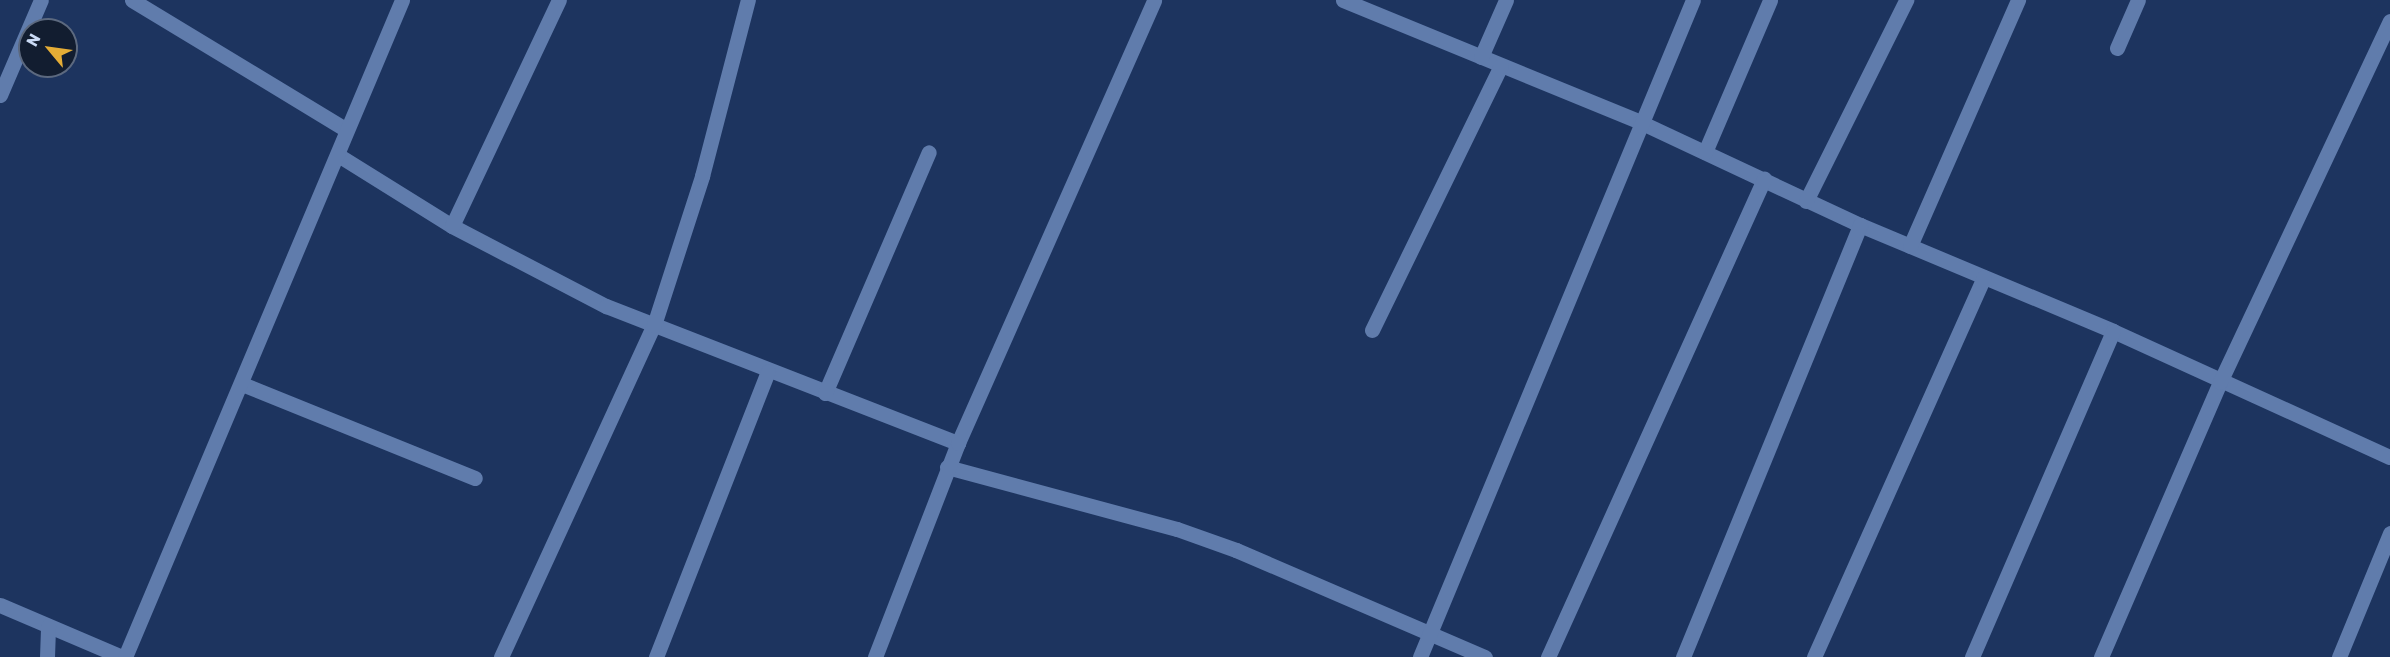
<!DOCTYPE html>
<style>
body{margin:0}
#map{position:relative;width:2390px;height:657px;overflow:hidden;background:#1d345f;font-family:Rubik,sans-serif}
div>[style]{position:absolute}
.street>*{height:15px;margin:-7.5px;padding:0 7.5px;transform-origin:7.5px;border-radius:7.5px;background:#607cac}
span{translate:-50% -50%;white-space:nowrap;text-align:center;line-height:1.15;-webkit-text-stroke:5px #121d30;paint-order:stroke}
.north{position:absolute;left:18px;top:18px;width:60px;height:60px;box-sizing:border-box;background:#121d30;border:2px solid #5c697f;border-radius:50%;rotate:299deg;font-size:16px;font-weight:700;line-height:24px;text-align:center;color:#cadaf5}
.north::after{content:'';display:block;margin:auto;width:21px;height:27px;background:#e5ad36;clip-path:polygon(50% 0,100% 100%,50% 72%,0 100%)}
</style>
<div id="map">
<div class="street">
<i style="left:132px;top:0;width:249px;rotate:31.2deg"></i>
<i style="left:1343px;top:0;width:321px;rotate:22.3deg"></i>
<i style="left:1640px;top:122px;width:243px;rotate:25.1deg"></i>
<i style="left:1860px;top:225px;width:274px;rotate:22.7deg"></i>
<i style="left:2113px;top:331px;width:304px;rotate:24.5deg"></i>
<i style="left:2117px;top:48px;width:52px;rotate:-66.4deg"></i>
<i style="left:1481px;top:57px;width:62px;rotate:-66.3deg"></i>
<i style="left:0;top:95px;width:103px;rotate:-66.7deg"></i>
<i style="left:1705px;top:152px;width:165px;rotate:-66.8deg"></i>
<i style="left:338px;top:155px;width:134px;rotate:31.9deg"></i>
<i style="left:452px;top:226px;width:174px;rotate:27.5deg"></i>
<i style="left:606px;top:306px;width:378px;rotate:21.3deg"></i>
<i style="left:1806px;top:201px;width:225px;rotate:-63.5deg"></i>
<i style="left:452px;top:226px;width:250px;rotate:-64.7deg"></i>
<i style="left:1910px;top:246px;width:269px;rotate:-66.3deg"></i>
<i style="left:1372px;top:330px;width:294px;rotate:-64deg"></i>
<i style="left:242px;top:384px;width:251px;rotate:22deg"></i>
<i style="left:825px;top:393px;width:262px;rotate:-66.7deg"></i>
<i style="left:947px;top:467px;width:238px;rotate:15.1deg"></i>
<i style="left:1177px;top:529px;width:63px;rotate:19.6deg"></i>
<i style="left:1236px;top:550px;width:271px;rotate:23.3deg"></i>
<i style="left:0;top:605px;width:133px;rotate:23.1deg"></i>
<i style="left:47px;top:657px;width:31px;rotate:-88deg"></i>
<i style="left:125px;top:657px;width:713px;rotate:-67.14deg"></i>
<i style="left:501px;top:657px;width:366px;rotate:-65.3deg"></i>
<i style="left:654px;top:325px;width:157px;rotate:-72.1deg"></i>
<i style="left:702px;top:176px;width:182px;rotate:-75.4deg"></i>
<i style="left:656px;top:657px;width:307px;rotate:-68.6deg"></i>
<i style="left:875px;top:657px;width:230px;rotate:-68.8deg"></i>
<i style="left:958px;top:443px;width:484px;rotate:-66.1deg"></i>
<i style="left:1420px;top:657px;width:711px;rotate:-67.44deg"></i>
<i style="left:1548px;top:657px;width:525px;rotate:-65.68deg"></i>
<i style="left:1683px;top:657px;width:467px;rotate:-67.7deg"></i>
<i style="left:1814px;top:657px;width:416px;rotate:-65.9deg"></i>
<i style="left:1972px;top:657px;width:355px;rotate:-66.6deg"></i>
<i style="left:2101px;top:657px;width:300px;rotate:-66.6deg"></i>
<i style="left:2220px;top:382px;width:399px;rotate:-64.8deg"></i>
<i style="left:2339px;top:657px;width:134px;rotate:-67.6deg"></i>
</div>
<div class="north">N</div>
</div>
